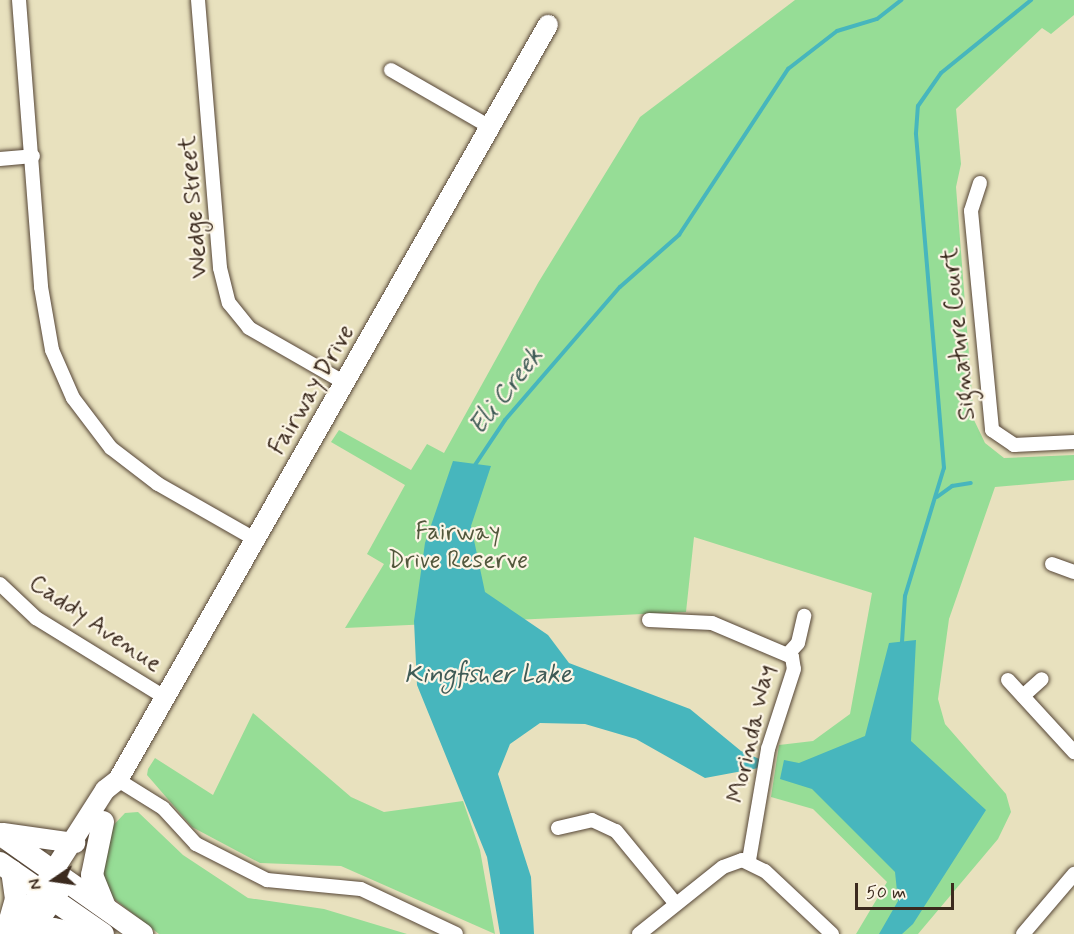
<!DOCTYPE html>
<style>
body{margin:0}
#map{position:relative;width:1074px;height:934px;overflow:hidden;background:#e8e1be;font-family:Mynerve,sans-serif}
div>[style]{position:absolute}
.green>*{inset:0;background:#96dd96}
.water>*{inset:0;background:#47b6bd}
.stream>*{height:4px;margin:-2px;padding:0 2px;transform-origin:2px;border-radius:2px;background:#47b6bd}
.roads{filter:drop-shadow(0 0 2px #554536) drop-shadow(0 0 2px #554536)}
.street>*{height:14px;margin:-7px;padding:0 7px;transform-origin:7px;border-radius:7px;background:#fff}
.secondary>*{height:20px;margin:-10px;padding:0 10px;transform-origin:10px;border-radius:10px;background:#fff}
.primary>*{height:22px;margin:-11px;padding:0 11px;transform-origin:11px;border-radius:11px;background:#fff}
span{translate:-50% -50%;white-space:nowrap;text-align:center;line-height:1.15;-webkit-text-stroke:4.5px #fcf5e5;paint-order:stroke}
.street-label{font-size:24px;color:#3b2a1e}
.park-label{font-size:24px;color:#52573c}
.water-label{font-size:26px;color:#3f5b56;font-style:italic}
.north{position:absolute;left:24px;top:850px;width:60px;height:60px;-webkit-text-stroke:4px #fcf5e5;paint-order:stroke;rotate:257deg;font-size:16px;font-weight:700;line-height:24px;text-align:center;color:#3b2a1e}
.north::after{content:'';display:block;margin:auto;width:21px;height:27px;background:#3b2a1e;clip-path:polygon(50% 0,100% 100%,50% 72%,0 100%)}
.scale{position:absolute;left:855px;top:883px;width:99px;height:27px;box-sizing:border-box;border:3px solid #3b2a1e;border-top:0;padding-left:8px;font-size:18px;line-height:21px;white-space:nowrap;color:#3b2a1e;-webkit-text-stroke:4px #fcf5e5;paint-order:stroke}
</style>
<div id="map">
<div class="green">
<i style="clip-path:polygon(795px 0,1074px 0,1074px 15px,1051px 34px,1042px 28px,956px 109px,961px 164px,956px 187px,974px 420px,985px 443px,1004px 458px,1074px 455px,1074px 480px,995px 487px,949px 619px,938px 699px,945px 724px,1006px 794px,1011px 812px,998px 839px,918px 934px,856px 934px,887px 882px,813px 809px,771px 797px,779px 745px,813px 741px,850px 714px,872px 593px,694px 537px,686px 612px,345px 628px,384px 564px,367px 554px,405px 485px,331px 442px,339px 430px,411px 470px,427px 444px,444px 453px,538px 283px,640px 117px)"></i>
<i style="clip-path:polygon(253px 713px,351px 797px,384px 812px,463px 801px,480px 850px,495px 934px,341px 866px,260px 863px,192px 827px,147px 775px,148px 769px,155px 758px,213px 795px)"></i>
<i style="clip-path:polygon(138px 812px,183px 855px,248px 898px,324px 909px,407px 934px,159px 934px,108px 894px,100px 868px,107px 832px,125px 813px)"></i>
</div>
<div class="water">
<i style="clip-path:polygon(453px 461px,491px 466px,471px 526px,485px 592px,548px 635px,569px 663px,690px 709px,741px 751px,764px 761px,764px 767px,705px 778px,636px 739px,585px 724px,540px 723px,510px 744px,498px 774px,531px 877px,534px 934px,500px 934px,487px 857px,417px 685px,414px 621px,425px 543px)"></i>
<i style="clip-path:polygon(916px 640px,911px 741px,986px 810px,913px 924px,902px 934px,879px 934px,898px 901px,895px 872px,812px 789px,780px 779px,784px 760px,799px 763px,865px 736px,889px 643px)"></i>
</div>
<div class="stream">
<i style="left:475px;top:465px;width:54px;rotate:-56.3deg"></i>
<i style="left:505px;top:420px;width:176px;rotate:-49.2deg"></i>
<i style="left:620px;top:287px;width:79px;rotate:-41.4deg"></i>
<i style="left:679px;top:235px;width:199px;rotate:-56.7deg"></i>
<i style="left:788px;top:69px;width:62px;rotate:-37.8deg"></i>
<i style="left:837px;top:31px;width:42px;rotate:-16.7deg"></i>
<i style="left:877px;top:19px;width:31px;rotate:-38deg"></i>
<i style="left:937px;top:497px;width:19px;rotate:-36deg"></i>
<i style="left:952px;top:486px;width:19px;rotate:-9deg"></i>
<i style="left:902px;top:642px;width:46px;rotate:-86.3deg"></i>
<i style="left:905px;top:596px;width:134px;rotate:-73.1deg"></i>
<i style="left:944px;top:468px;width:336px;rotate:-94.8deg"></i>
<i style="left:916px;top:133px;width:27px;rotate:-86deg"></i>
<i style="left:918px;top:106px;width:40px;rotate:-55.1deg"></i>
<i style="left:941px;top:73px;width:116px;rotate:-39deg"></i>
</div>
<div class="roads">
<div class="street">
<i style="left:19px;top:0;width:288px;rotate:85.6deg"></i>
<i style="left:41px;top:287px;width:64px;rotate:80.1deg"></i>
<i style="left:52px;top:350px;width:52px;rotate:66.4deg"></i>
<i style="left:73px;top:398px;width:63px;rotate:52.8deg"></i>
<i style="left:111px;top:448px;width:59px;rotate:37.5deg"></i>
<i style="left:158px;top:484px;width:113px;rotate:29.7deg"></i>
<i style="left:198px;top:0;width:269px;rotate:85.3deg"></i>
<i style="left:220px;top:268px;width:36px;rotate:76deg"></i>
<i style="left:229px;top:303px;width:32px;rotate:51deg"></i>
<i style="left:249px;top:328px;width:111px;rotate:29.8deg"></i>
<i style="left:391px;top:70px;width:116px;rotate:29.9deg"></i>
<i style="left:0;top:159px;width:33px;rotate:-5deg"></i>
<i style="left:980px;top:183px;width:29px;rotate:108deg"></i>
<i style="left:971px;top:211px;width:220px;rotate:84.5deg"></i>
<i style="left:992px;top:430px;width:27px;rotate:34deg"></i>
<i style="left:1014px;top:445px;width:60px;rotate:-2.9deg"></i>
<i style="left:1052px;top:564px;width:23px;rotate:20deg"></i>
<i style="left:0;top:584px;width:50px;rotate:43.4deg"></i>
<i style="left:36px;top:618px;width:153px;rotate:31.6deg"></i>
<i style="left:649px;top:620px;width:63px;rotate:2.7deg"></i>
<i style="left:712px;top:623px;width:87px;rotate:23deg"></i>
<i style="left:792px;top:657px;width:12px;rotate:81deg"></i>
<i style="left:794px;top:669px;width:84px;rotate:108deg"></i>
<i style="left:768px;top:749px;width:113px;rotate:99.7deg"></i>
<i style="left:789px;top:653px;width:13px;rotate:-48deg"></i>
<i style="left:798px;top:643px;width:28px;rotate:-77deg"></i>
<i style="left:1008px;top:680px;width:98px;rotate:47.5deg"></i>
<i style="left:1023px;top:696px;width:25px;rotate:-42deg"></i>
<i style="left:118px;top:780px;width:53px;rotate:31.9deg"></i>
<i style="left:163px;top:808px;width:49px;rotate:47.5deg"></i>
<i style="left:196px;top:844px;width:80px;rotate:26.9deg"></i>
<i style="left:267px;top:880px;width:94px;rotate:5.5deg"></i>
<i style="left:361px;top:889px;width:105px;rotate:25.3deg"></i>
<i style="left:558px;top:828px;width:35px;rotate:-13deg"></i>
<i style="left:592px;top:820px;width:26px;rotate:25deg"></i>
<i style="left:616px;top:831px;width:94px;rotate:50.6deg"></i>
<i style="left:639px;top:934px;width:107px;rotate:-38.6deg"></i>
<i style="left:723px;top:867px;width:20px;rotate:-20deg"></i>
<i style="left:742px;top:860px;width:25px;rotate:26deg"></i>
<i style="left:765px;top:871px;width:92px;rotate:43.2deg"></i>
<i style="left:1023px;top:934px;width:79px;rotate:-49.6deg"></i>
</div>
<div class="secondary">
<i style="left:3px;top:833px;width:73px;rotate:7.9deg"></i>
<i style="left:32px;top:932px;width:22px;rotate:-10deg"></i>
<i style="left:54px;top:928px;width:28px;rotate:13deg"></i>
<i style="left:13px;top:934px;width:171px;rotate:-57.4deg"></i>
<i style="left:105px;top:790px;width:16px;rotate:-38deg"></i>
<i style="left:118px;top:780px;width:869px;rotate:-60.34deg"></i>
<i style="left:30px;top:934px;width:53px;rotate:-55.7deg"></i>
</div>
<div class="primary">
<i style="left:103px;top:822px;width:54px;rotate:101.7deg"></i>
<i style="left:92px;top:875px;width:35px;rotate:68deg"></i>
<i style="left:0;top:834px;width:174px;rotate:35.2deg"></i>
<i style="left:0;top:863px;width:125px;rotate:34.6deg"></i>
<i style="left:6px;top:934px;width:36px;rotate:-74deg"></i>
<i style="left:16px;top:899px;width:28px;rotate:-98deg"></i>
</div>
</div>
<div class="street-label">
<span style="left:194px;top:207px;rotate:-95deg">Wedge Street</span>
<span style="left:959px;top:334px;rotate:-96deg">Signature Court</span>
<span style="left:312px;top:390px;rotate:-60deg">Fairway Drive</span>
<span style="left:95px;top:624px;rotate:34deg">Caddy Avenue</span>
<span style="left:752px;top:734px;rotate:-77deg">Morinda Way</span>
</div>
<div class="park-label">
<span style="left:458px;top:547px">Fairway<br>Drive Reserve</span>
</div>
<div class="water-label">
<span style="left:507px;top:392px;rotate:-52deg">Eli Creek</span>
<span style="left:488px;top:676px">Kingfisher Lake</span>
</div>
<div class="north">N</div>
<div class="scale">50 m</div>
</div>
